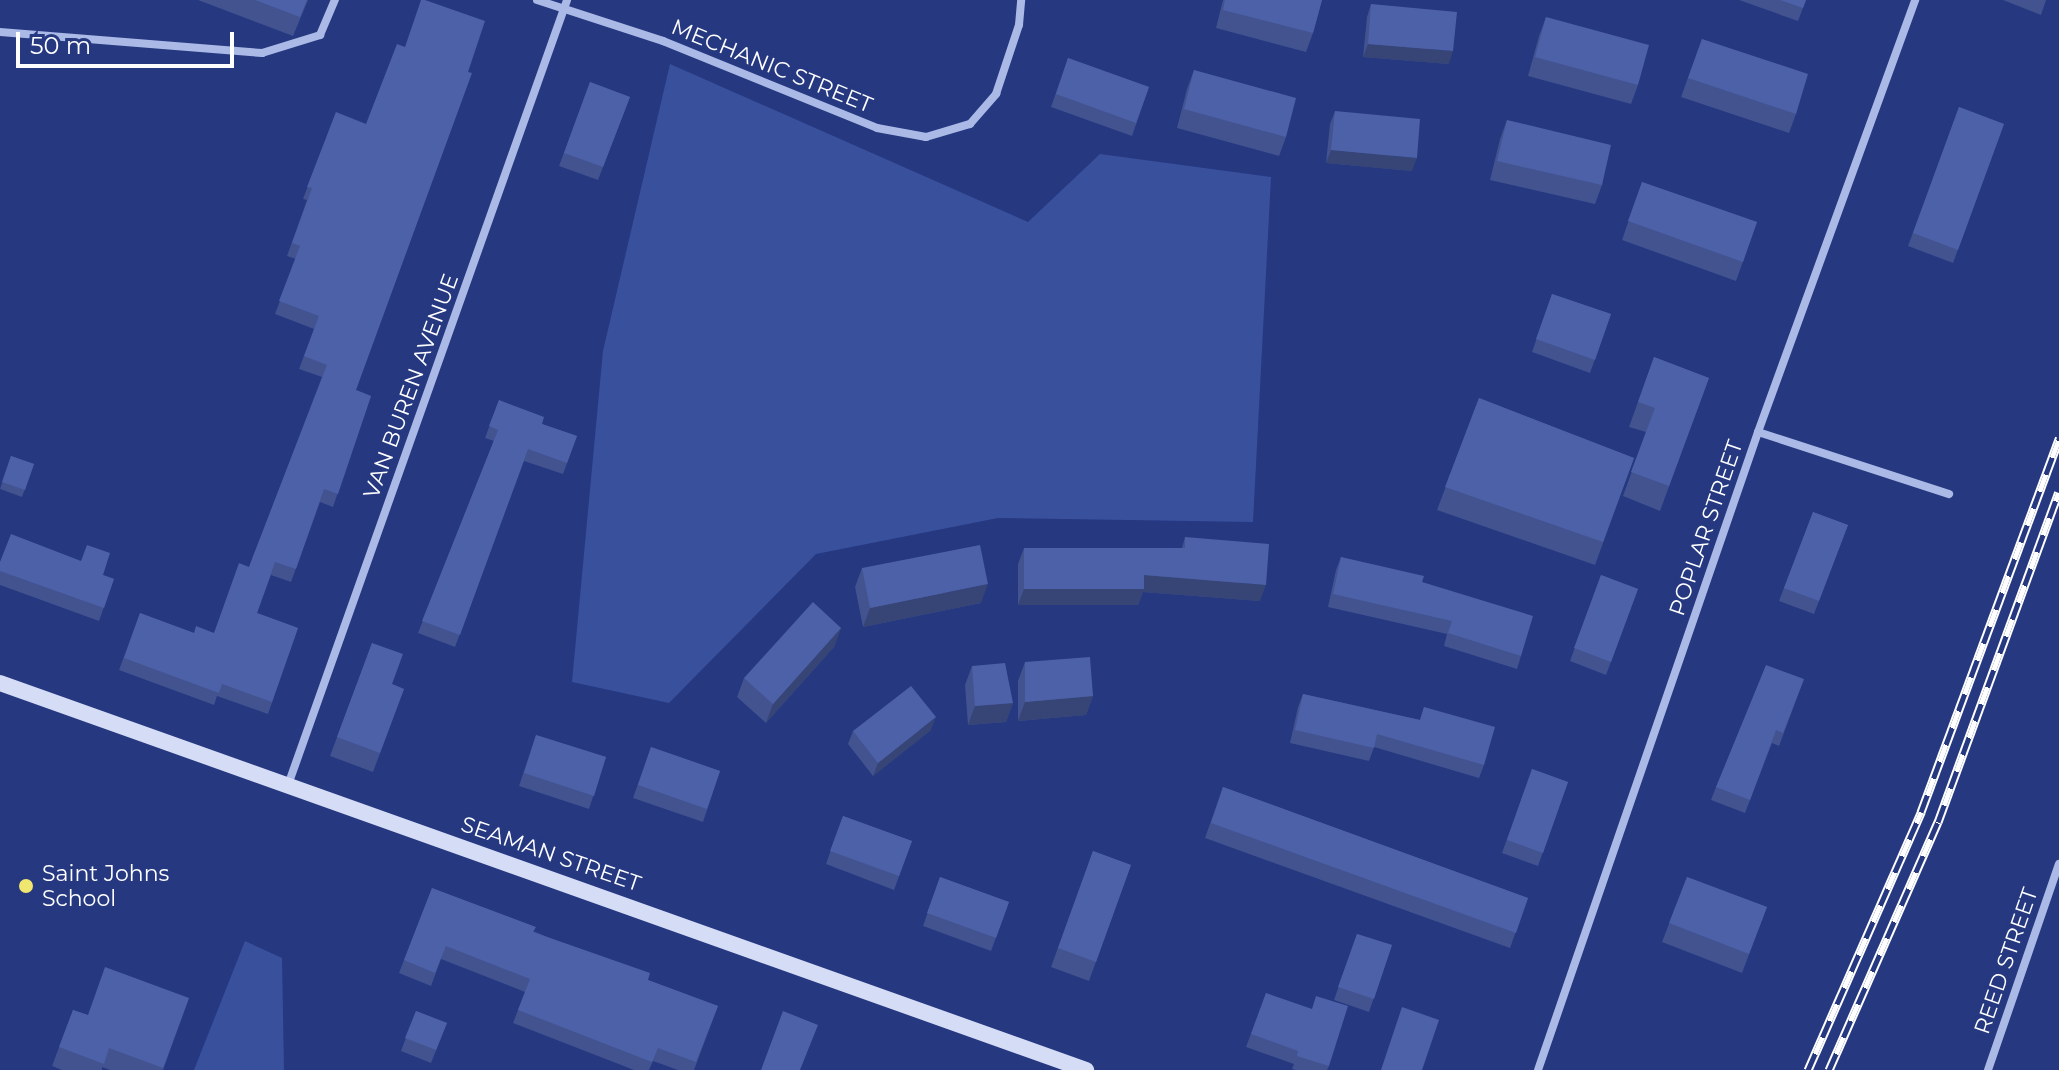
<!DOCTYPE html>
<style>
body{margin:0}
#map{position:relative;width:2059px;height:1070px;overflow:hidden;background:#253880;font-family:Montserrat,sans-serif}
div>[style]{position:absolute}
.green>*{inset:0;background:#39509d}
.street>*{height:8px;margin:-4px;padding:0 4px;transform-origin:4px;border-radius:4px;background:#abb9e6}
.secondary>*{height:16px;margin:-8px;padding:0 8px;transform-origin:8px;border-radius:8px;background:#d5dcf6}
.rail>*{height:9px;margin-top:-4.5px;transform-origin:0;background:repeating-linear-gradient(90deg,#253880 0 18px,#fff 0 36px);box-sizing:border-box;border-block:2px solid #fff}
.wall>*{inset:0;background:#425390}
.shaded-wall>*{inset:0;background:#364476}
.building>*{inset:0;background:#4d61a8}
.dots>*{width:22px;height:22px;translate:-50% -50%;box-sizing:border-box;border:4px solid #253880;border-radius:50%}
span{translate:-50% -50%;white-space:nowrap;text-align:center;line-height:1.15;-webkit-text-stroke:7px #253880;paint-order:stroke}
.street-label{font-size:22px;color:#fff}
.poi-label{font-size:22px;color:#fff}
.left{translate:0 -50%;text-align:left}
.scale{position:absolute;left:16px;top:32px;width:218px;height:36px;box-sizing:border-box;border:4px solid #fff;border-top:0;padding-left:10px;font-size:24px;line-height:28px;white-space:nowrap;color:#fff;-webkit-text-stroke:6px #253880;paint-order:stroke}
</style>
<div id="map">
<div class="green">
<i style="clip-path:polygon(670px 64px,1028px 222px,1100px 154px,1271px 177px,1253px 522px,998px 518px,816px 554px,669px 703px,572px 682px,603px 351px)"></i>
<i style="clip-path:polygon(245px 941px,282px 958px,284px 1070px,194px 1070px)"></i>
</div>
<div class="street">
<i style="left:537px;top:0;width:133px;rotate:18deg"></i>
<i style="left:663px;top:41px;width:231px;rotate:22.1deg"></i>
<i style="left:877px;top:128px;width:50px;rotate:10.4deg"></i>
<i style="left:926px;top:137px;width:46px;rotate:-16.5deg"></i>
<i style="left:970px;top:124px;width:40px;rotate:-49deg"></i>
<i style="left:996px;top:94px;width:73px;rotate:-71.6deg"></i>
<i style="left:1019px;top:25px;width:25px;rotate:-85deg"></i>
<i style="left:0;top:32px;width:263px;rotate:4.6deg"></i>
<i style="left:262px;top:53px;width:61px;rotate:-17.2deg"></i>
<i style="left:320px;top:35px;width:38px;rotate:-67deg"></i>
<i style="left:1758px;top:432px;width:201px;rotate:18deg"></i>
<i style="left:288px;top:785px;width:833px;rotate:-70.43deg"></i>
<i style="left:1538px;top:1070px;width:675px;rotate:-70.97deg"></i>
<i style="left:1758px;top:432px;width:460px;rotate:-70deg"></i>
<i style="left:1988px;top:1070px;width:218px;rotate:-71deg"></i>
</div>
<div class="secondary">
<i style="left:0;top:683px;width:1153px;rotate:19.61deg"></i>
</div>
<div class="rail">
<i style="left:1808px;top:1070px;width:282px;rotate:-66.3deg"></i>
<i style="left:1921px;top:812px;width:399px;rotate:-69.7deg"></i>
<i style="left:1829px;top:1070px;width:271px;rotate:-66.3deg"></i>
<i style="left:1938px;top:822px;width:351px;rotate:-69.9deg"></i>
</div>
<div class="wall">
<i style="clip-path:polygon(198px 0,308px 0,293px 36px)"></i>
<i style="clip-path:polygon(1223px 0,1322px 0,1313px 33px,1306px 52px,1216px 28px)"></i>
<i style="clip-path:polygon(1739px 0,1806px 0,1798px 21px)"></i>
<i style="clip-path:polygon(2003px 0,2046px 0,2041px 15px)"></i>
<i style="clip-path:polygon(1371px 4px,1449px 64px,1363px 57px,1367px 17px)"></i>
<i style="clip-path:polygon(1546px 17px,1638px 85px,1631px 104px,1528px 76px,1539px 36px)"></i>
<i style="clip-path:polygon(1702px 39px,1796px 114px,1789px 133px,1681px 97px)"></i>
<i style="clip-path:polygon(1068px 58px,1149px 87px,1132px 136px,1051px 107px)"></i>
<i style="clip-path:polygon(1194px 70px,1286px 137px,1279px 156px,1177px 128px,1187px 89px)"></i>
<i style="clip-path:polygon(590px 82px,630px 97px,598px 180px,559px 166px)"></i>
<i style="clip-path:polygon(1959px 107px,2004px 124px,1953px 263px,1908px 246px)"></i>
<i style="clip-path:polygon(1335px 111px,1412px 171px,1326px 163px,1330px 124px)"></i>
<i style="clip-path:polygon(336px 112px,356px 390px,371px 396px,333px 507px,320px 502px,291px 582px,271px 575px,257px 613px,298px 628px,268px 714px,217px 696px,214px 705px,119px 670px,140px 613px,194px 633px,214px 633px,249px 567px,322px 377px,299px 369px,314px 329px,275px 314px,296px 259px,287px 256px,307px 200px,303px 199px)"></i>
<i style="clip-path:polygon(1507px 120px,1602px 185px,1595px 204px,1490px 180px,1500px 139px)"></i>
<i style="clip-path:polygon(1642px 182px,1757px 222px,1736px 281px,1622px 240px)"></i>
<i style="clip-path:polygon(1552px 294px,1611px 314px,1590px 373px,1532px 352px)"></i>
<i style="clip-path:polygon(1654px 357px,1709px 378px,1660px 511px,1623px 496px,1646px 432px,1629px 427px)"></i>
<i style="clip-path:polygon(1479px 398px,1634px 458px,1595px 565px,1437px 510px)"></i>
<i style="clip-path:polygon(499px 400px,542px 424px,577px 436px,563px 474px,524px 461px,455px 647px,418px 633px,494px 441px,485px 438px)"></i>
<i style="clip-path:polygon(11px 456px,34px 464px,22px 497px,0 489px)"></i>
<i style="clip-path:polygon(1813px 512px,1848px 525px,1814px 614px,1779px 601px)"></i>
<i style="clip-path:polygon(1185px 537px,1260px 601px,1143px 592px,1138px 605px,1018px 605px,1018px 564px,1024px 548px,1182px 548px)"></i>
<i style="clip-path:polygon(1341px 557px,1422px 582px,1521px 656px,1517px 669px,1444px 646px,1447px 634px,1328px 607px,1336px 570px)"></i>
<i style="clip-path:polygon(81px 561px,103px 575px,114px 579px,99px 621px,0 585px,0 562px)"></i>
<i style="clip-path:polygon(862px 568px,981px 603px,863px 627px,855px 587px)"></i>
<i style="clip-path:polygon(1601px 575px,1638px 589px,1606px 675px,1570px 661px)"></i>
<i style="clip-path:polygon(841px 628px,834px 647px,766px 723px,737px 697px,744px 678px)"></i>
<i style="clip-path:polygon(372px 643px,392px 684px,404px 689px,373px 772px,330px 756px)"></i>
<i style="clip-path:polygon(1025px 662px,1093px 696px,1086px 715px,1018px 721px,1018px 681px)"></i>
<i style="clip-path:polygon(972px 666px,1013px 703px,1006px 722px,968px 725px,965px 685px)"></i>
<i style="clip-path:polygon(1804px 679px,1779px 746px,1772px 743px,1745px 813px,1711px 800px,1716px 787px)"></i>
<i style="clip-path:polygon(1303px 694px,1420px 720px,1424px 707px,1484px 765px,1479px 778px,1374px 747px,1369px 761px,1290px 743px,1298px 707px)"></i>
<i style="clip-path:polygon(931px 730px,873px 776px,848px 744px,853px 731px)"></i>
<i style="clip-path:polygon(536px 735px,606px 757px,589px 809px,519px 786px)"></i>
<i style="clip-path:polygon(651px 747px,720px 771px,703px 822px,633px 798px)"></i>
<i style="clip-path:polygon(1532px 769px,1568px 782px,1538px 866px,1502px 853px)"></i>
<i style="clip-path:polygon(1223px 787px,1528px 898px,1510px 948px,1205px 838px)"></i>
<i style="clip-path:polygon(843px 816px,912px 841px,894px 890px,826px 864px)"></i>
<i style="clip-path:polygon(1093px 851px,1131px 865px,1089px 981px,1051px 967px)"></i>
<i style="clip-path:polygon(940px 877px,1009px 902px,991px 951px,923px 926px)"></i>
<i style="clip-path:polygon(1687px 877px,1767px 907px,1742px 973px,1662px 942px)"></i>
<i style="clip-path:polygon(432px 888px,648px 980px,718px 1006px,694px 1070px,678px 1070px,653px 1061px,649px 1070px,634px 1070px,513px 1023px,525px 992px,441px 959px,431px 986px,399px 973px)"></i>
<i style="clip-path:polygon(1357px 934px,1392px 945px,1369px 1012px,1334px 1000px)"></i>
<i style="clip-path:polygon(1266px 993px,1329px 1066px,1327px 1070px,1296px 1070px,1292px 1069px,1294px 1064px,1246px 1047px)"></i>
<i style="clip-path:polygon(189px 998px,163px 1070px,110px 1070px,102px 1067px,102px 1070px,62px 1070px,52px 1066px,73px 1010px,88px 1015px)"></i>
<i style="clip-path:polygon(416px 1011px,447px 1023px,431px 1063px,401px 1051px)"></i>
</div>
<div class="shaded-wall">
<i style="clip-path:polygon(1368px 44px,1453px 51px,1449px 64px,1363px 57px)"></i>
<i style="clip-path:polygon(1331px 150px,1417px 158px,1412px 171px,1326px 163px)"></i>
<i style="clip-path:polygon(1144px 575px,1266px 585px,1260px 601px,1143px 592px,1138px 605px,1018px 605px,1024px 589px)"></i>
<i style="clip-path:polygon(988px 584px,981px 603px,863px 627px,870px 608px)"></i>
<i style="clip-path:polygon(841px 628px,834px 647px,766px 723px,773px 704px)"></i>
<i style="clip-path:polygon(1093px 696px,1086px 715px,1018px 721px,1025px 702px)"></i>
<i style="clip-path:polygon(1013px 703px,1006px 722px,968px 725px,975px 706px)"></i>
<i style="clip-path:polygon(936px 717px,931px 730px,873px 776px,878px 763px)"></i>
</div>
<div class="building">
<i style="clip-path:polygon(255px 0,307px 0,300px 17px)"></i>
<i style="clip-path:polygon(421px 0,425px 0,485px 21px,468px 72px,472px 73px,356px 390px,371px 396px,338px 494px,324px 489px,296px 569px,275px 562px,257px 613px,298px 628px,272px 702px,222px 684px,219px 693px,124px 658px,140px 613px,194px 633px,196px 626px,214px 633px,239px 563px,249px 567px,327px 365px,304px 356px,319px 316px,279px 301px,300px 246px,292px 243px,312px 188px,307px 187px,336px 112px,366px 124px,397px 44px,405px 47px)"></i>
<i style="clip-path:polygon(1225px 0,1322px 0,1313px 33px,1223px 10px)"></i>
<i style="clip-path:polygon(1780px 0,1806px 0,1803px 8px)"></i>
<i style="clip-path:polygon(1371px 4px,1457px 12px,1453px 51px,1368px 44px)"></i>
<i style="clip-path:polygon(1546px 17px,1649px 45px,1638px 85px,1535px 57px)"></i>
<i style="clip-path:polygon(1702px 39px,1808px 74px,1796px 114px,1688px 78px)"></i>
<i style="clip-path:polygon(1068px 58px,1149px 87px,1136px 123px,1056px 94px)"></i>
<i style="clip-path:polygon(1194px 70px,1296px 98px,1286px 137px,1184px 109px)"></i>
<i style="clip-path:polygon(590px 82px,630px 97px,603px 167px,564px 153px)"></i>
<i style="clip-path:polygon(1959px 107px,2004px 124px,1958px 250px,1913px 233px)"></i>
<i style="clip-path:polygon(1335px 111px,1420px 119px,1417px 158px,1331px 150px)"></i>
<i style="clip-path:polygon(1507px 120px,1611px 145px,1602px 185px,1497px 161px)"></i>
<i style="clip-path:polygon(1642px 182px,1757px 222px,1743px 262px,1628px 221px)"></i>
<i style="clip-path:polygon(1552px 294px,1611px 314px,1595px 360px,1536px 339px)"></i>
<i style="clip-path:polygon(1654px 357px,1709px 378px,1669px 486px,1631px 472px,1655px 408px,1638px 402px)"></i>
<i style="clip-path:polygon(1479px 398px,1634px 458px,1603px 542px,1445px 487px)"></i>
<i style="clip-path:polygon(499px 400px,544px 417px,542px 424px,577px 436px,567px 463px,528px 449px,460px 635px,422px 621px,498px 430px,489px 426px)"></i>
<i style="clip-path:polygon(11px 456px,34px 464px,25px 490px,2px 482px)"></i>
<i style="clip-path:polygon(1813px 512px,1848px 525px,1819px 601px,1784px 588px)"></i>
<i style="clip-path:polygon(11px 534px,81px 561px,87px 545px,110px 553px,103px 575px,114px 579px,104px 608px,0 571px,0 562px)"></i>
<i style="clip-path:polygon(1185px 537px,1269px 544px,1266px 585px,1144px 575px,1144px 589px,1024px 589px,1024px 548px,1185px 548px)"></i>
<i style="clip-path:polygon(980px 545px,988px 584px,870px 608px,862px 568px)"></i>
<i style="clip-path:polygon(1341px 557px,1424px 576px,1422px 582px,1533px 616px,1521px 656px,1448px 633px,1452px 621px,1333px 594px)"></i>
<i style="clip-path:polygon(1601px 575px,1638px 589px,1611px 662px,1574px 648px)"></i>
<i style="clip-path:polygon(813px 602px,841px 628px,773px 704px,744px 678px)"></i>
<i style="clip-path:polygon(372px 643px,403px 654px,392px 684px,404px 689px,380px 753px,337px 737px)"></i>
<i style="clip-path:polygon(1090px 657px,1093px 696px,1025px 702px,1025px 662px)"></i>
<i style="clip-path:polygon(1005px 663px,1013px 703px,975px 706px,972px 666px)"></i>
<i style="clip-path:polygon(1766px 665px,1804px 679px,1783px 733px,1776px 730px,1750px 800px,1716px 787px)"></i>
<i style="clip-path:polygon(911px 686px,936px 717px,878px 763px,853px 731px)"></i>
<i style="clip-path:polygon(1303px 694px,1420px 720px,1424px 707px,1495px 727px,1484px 765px,1377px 734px,1374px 748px,1295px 730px)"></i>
<i style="clip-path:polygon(536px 735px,606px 757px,594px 796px,524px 773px)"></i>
<i style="clip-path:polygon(651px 747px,720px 771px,707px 809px,638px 785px)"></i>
<i style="clip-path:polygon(1532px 769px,1568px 782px,1543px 853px,1507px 840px)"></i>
<i style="clip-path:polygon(1223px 787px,1528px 898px,1516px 933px,1211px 823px)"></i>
<i style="clip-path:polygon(843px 816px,912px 841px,899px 876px,830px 851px)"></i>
<i style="clip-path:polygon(1093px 851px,1131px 865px,1096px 962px,1058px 948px)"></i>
<i style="clip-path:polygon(940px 877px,1009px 902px,996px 938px,927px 913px)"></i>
<i style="clip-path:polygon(1687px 877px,1767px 907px,1749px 954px,1669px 923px)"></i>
<i style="clip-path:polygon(432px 888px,536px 927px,533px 932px,650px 973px,648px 980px,718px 1006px,696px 1062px,658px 1048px,652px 1062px,518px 1010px,530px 979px,446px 946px,435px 973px,404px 960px)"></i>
<i style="clip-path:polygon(1357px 934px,1392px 945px,1374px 999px,1338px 987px)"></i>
<i style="clip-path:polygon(105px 967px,189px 998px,163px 1068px,109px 1048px,104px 1064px,59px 1047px,73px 1010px,88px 1015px)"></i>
<i style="clip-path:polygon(1266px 993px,1312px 1009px,1316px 996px,1348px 1006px,1329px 1066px,1297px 1056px,1298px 1051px,1251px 1034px)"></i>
<i style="clip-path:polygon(1402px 1007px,1439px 1020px,1422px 1070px,1381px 1070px)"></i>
<i style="clip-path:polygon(416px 1011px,447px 1023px,436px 1050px,405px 1038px)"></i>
<i style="clip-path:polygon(783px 1011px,818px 1025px,800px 1070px,761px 1070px)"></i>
</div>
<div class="dots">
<i style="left:26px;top:886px;background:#f0e770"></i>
</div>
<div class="street-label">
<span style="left:772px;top:66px;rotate:22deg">MECHANIC STREET</span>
<span style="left:411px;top:386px;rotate:-70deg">VAN BUREN AVENUE</span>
<span style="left:1706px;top:528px;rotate:-71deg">POPLAR STREET</span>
<span style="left:551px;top:854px;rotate:19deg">SEAMAN STREET</span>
<span style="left:2006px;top:961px;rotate:-71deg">REED STREET</span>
</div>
<div class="poi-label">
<span class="left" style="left:42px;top:886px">Saint Johns<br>School</span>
</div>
<div class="scale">50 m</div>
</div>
